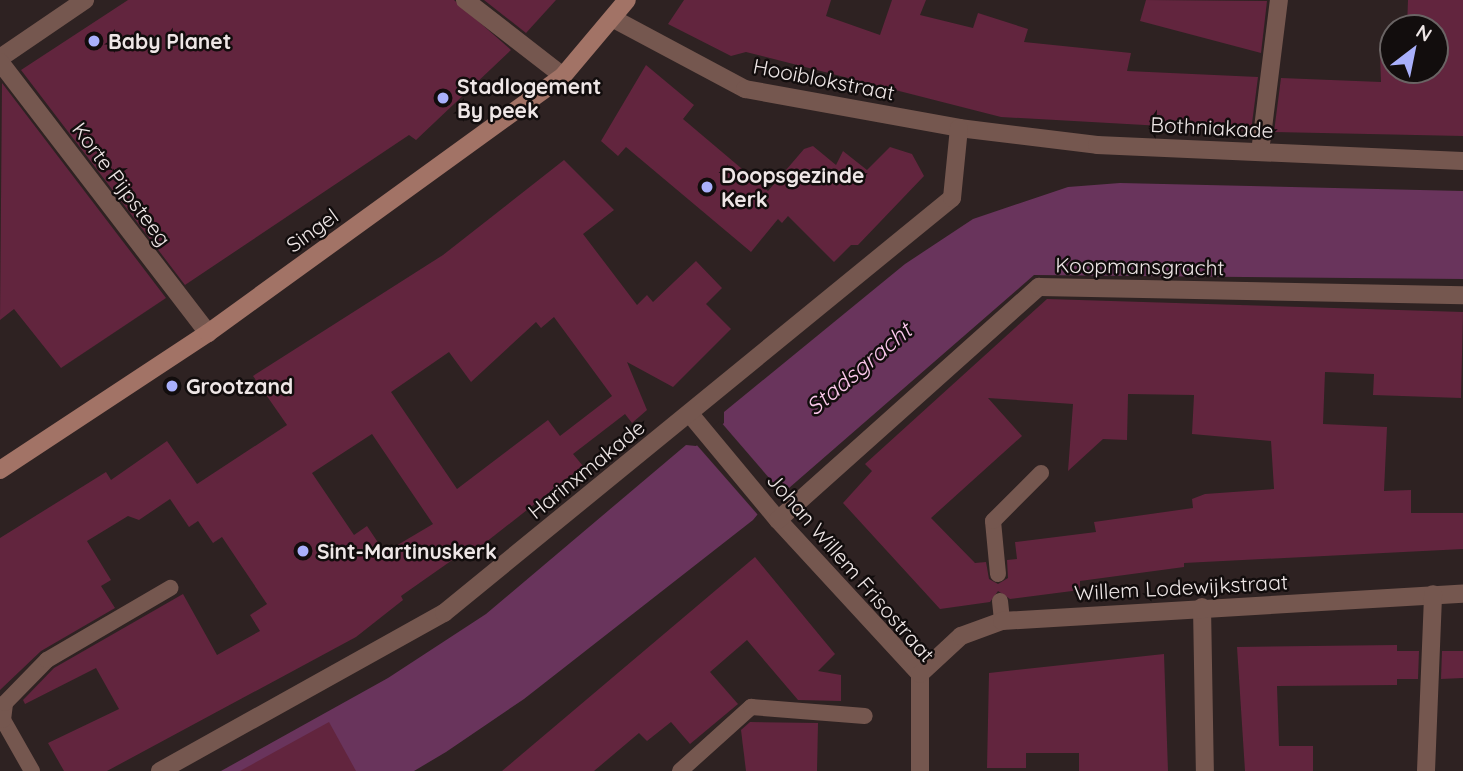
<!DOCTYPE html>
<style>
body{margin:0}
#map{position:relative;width:1463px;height:771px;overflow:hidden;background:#2e2222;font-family:Quicksand,sans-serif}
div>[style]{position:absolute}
.water>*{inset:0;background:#69345c}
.pier>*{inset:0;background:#2e2222}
.building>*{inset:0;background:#62253e}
.service>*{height:16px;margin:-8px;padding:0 8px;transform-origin:8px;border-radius:8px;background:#75574f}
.pedestrian>*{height:18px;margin:-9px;padding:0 9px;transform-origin:9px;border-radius:9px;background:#75574f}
.minor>*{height:18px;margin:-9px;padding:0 9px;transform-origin:9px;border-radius:9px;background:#75574f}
.secondary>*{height:18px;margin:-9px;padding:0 9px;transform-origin:9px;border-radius:9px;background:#a27366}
.dots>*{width:19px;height:19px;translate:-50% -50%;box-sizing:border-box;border:4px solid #120d0d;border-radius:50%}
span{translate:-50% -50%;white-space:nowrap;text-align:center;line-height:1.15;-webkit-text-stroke:5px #120d0d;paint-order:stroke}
.poi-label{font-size:21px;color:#eee6e6;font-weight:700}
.left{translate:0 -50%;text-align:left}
.street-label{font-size:21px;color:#eee6e6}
.water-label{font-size:23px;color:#fcc8ec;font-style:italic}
.north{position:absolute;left:1379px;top:14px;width:70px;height:70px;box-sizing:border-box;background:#120d0d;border:2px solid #6a6464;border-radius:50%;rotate:32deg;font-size:19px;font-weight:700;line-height:28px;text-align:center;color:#eee6e6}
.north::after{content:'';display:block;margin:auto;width:24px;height:32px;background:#a9b0fc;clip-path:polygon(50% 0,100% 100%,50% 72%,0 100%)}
</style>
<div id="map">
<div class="water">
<i style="clip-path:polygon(1120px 183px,1463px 191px,1463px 279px,1034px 275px,789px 488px,777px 491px,753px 520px,524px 699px,446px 752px,414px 771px,221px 771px,388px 678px,486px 614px,686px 445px,696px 446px,724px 423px,724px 412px,905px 264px,973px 219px,1068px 187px)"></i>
</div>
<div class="pier">
<i style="clip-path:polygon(720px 421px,782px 493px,758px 515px,695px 443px)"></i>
</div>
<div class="building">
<i style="clip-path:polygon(128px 0,454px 0,511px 50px,416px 140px,409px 135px,185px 285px,21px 70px)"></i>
<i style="clip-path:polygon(484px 0,556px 0,526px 33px)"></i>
<i style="clip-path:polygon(684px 0,831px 0,826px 16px,880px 35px,892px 0,926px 0,920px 15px,973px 28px,978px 13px,1028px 29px,1024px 42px,1131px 53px,1127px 71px,1258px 77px,1251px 131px,1001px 117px,746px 52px,731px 56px,668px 24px)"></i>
<i style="clip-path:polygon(1146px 0,1267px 1px,1261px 53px,1140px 21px)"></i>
<i style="clip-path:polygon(1408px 0,1463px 0,1463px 136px,1274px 132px,1281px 78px,1381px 82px,1380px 54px,1389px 55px,1389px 32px,1393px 70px,1435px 70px,1435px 28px,1407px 28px)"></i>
<i style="clip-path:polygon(646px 65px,694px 105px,683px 119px,768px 191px,804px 149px,813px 146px,836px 165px,843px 151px,867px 170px,890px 147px,912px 154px,924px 176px,858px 245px,851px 245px,834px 262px,788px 216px,782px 223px,778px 219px,751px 252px,626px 147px,618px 156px,601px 141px)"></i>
<i style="clip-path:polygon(2px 83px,166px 298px,61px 368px,14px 309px,0 320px)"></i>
<i style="clip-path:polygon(evenodd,564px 160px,614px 210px,583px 234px,637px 305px,647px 295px,653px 302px,696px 261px,722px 288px,706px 304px,731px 329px,673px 387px,627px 362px,647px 410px,632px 423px,625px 414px,573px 454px,583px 466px,462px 561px,458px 556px,401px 596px,403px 600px,356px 637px,107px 771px,64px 771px,48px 743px,119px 709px,96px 668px,25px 704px,23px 700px,54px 668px,183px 594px,217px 655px,260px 631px,250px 615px,267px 604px,222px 537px,213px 543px,198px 521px,189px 527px,170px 499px,139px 520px,128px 516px,87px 541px,111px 580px,101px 586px,115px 608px,41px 651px,0 690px,0 538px,106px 472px,111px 480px,167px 441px,197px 484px,287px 425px,253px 376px,443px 255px,564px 160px,554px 317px,612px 396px,560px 436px,548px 420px,457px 489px,391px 392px,449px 352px,471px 382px,536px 322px,541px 328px,554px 317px,564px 160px,372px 434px,433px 524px,389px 550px,381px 547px,367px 526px,354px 535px,312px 473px,372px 434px)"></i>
<i style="clip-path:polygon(evenodd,1047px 299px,1463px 312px,1461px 398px,1373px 395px,1374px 374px,1325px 372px,1323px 424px,1387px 427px,1384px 491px,1411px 490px,1411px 513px,1463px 513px,1463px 549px,1184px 563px,1184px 567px,1080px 581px,1080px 590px,1010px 599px,998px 591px,990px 602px,940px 609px,843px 503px,872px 471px,865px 464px,1047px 299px,1128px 394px,1194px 395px,1192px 434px,1271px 441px,1274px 489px,1205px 494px,1192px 499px,1193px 508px,1094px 522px,1096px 532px,1015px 542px,1017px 559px,1007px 560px,1008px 578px,998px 584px,989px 579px,986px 562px,975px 563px,931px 518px,1022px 436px,988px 398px,1073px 404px,1068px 471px,1103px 439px,1127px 440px,1128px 394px)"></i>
<i style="clip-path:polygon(755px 557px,835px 654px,818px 671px,841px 675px,841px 701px,798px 700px,747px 640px,710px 672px,738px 704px,690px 744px,671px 722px,647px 741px,639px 733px,594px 771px,502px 771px)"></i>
<i style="clip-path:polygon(1397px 645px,1397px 651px,1419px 651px,1418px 679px,1397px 679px,1397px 685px,1277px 686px,1279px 746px,1313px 746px,1313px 771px,1245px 771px,1237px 647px)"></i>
<i style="clip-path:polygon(1442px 651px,1463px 651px,1463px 678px,1441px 679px)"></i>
<i style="clip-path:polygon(1164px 654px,1168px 771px,1079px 771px,1079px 753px,1026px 753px,1026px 768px,987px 768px,989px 673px)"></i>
<i style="clip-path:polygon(329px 722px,356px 771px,240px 771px)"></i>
<i style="clip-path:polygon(750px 722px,818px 723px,817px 771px,746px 771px,741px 730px)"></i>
</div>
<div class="service">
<i style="left:998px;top:574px;width:53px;rotate:-95.4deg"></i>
<i style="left:993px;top:521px;width:68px;rotate:-45deg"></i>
<i style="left:1000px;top:601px;width:20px;rotate:84deg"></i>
<i style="left:32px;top:771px;width:59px;rotate:-119.6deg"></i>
<i style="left:3px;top:720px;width:17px;rotate:-83deg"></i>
<i style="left:5px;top:703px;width:60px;rotate:-45.7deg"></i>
<i style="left:47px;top:660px;width:143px;rotate:-30.3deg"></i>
<i style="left:680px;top:771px;width:96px;rotate:-42deg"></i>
<i style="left:751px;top:707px;width:114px;rotate:4.5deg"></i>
</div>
<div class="pedestrian">
<i style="left:465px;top:0;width:124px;rotate:37.8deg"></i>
<i style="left:0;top:58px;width:103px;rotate:-34.3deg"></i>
<i style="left:0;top:62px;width:342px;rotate:52.5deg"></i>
<i style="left:1260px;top:152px;width:153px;rotate:-82.9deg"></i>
</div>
<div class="minor">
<i style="left:612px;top:18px;width:151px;rotate:28.1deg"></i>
<i style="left:745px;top:89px;width:218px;rotate:10.3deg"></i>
<i style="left:959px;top:128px;width:139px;rotate:7deg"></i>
<i style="left:1097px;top:145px;width:366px;rotate:2.5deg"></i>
<i style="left:690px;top:414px;width:138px;rotate:50.3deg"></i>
<i style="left:778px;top:520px;width:209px;rotate:47.3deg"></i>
<i style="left:920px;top:674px;width:97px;rotate:90deg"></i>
<i style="left:778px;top:520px;width:350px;rotate:-41.8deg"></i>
<i style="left:1039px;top:287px;width:424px;rotate:1.1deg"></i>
<i style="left:1202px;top:607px;width:164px;rotate:89deg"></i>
<i style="left:920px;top:674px;width:56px;rotate:-42.8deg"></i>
<i style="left:961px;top:636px;width:44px;rotate:-20.1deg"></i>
<i style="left:1002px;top:621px;width:462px;rotate:-3.4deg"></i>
<i style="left:160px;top:771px;width:325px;rotate:-29.1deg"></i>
<i style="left:444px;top:613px;width:656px;rotate:-39.25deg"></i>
<i style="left:952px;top:198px;width:70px;rotate:-84.3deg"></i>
<i style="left:1426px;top:771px;width:177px;rotate:-87.7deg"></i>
</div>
<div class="secondary">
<i style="left:0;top:470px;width:249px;rotate:-33.4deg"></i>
<i style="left:208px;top:333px;width:438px;rotate:-35.9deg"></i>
<i style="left:563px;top:76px;width:99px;rotate:-49.9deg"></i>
</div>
<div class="dots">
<i style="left:94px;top:41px;background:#a9b0fc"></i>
<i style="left:443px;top:98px;background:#a9b0fc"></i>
<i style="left:707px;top:187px;background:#a9b0fc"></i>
<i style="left:172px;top:386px;background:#a9b0fc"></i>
<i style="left:303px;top:551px;background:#a9b0fc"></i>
</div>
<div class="poi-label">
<span class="left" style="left:108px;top:41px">Baby Planet</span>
<span class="left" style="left:457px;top:98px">Stadlogement<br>By peek</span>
<span class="left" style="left:721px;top:187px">Doopsgezinde<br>Kerk</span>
<span class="left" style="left:186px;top:386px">Grootzand</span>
<span class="left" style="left:317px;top:551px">Sint-Martinuskerk</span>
</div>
<div class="street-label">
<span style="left:824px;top:79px;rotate:11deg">Hooiblokstraat</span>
<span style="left:1212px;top:127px;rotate:3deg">Bothniakade</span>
<span style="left:122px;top:184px;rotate:53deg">Korte Pijpsteeg</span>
<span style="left:312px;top:230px;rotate:-36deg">Singel</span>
<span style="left:1140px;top:266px;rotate:1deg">Koopmansgracht</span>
<span style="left:586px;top:469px;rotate:-39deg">Harinxmakade</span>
<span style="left:851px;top:567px;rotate:49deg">Johan Willem Frisostraat</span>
<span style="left:1181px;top:587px;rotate:-3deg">Willem Lodewijkstraat</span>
</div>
<div class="water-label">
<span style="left:859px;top:369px;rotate:-40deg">Stadsgracht</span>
</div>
<div class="north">N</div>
</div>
